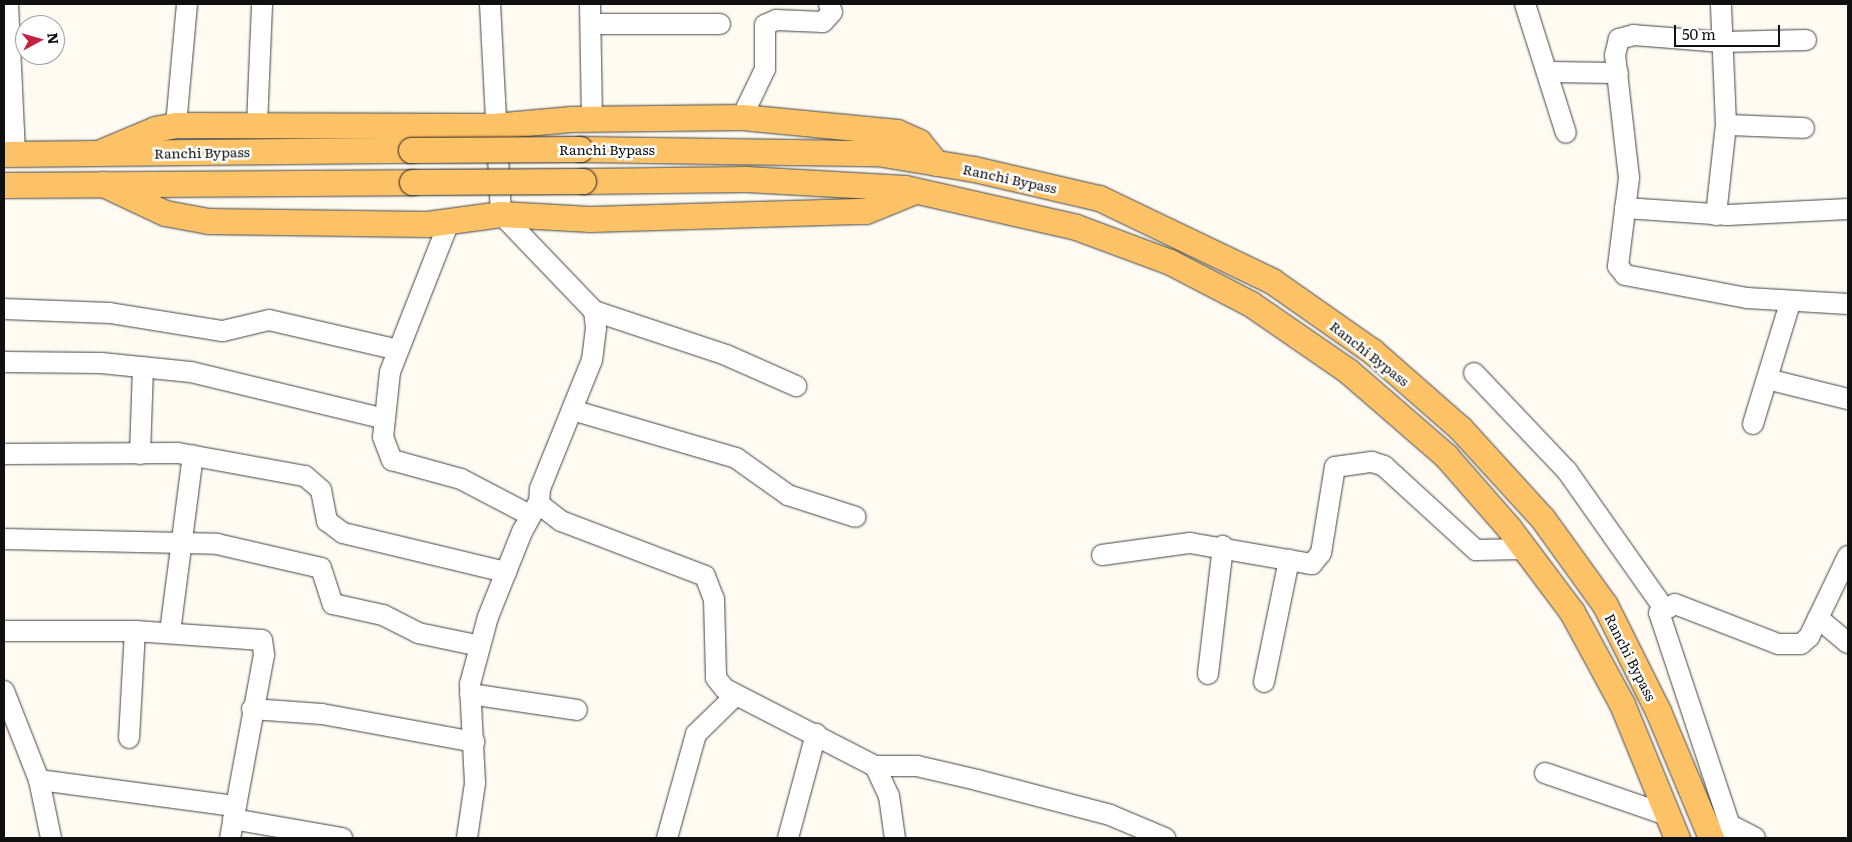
<!DOCTYPE html>
<style>
body{margin:0}
#map{position:relative;width:1852px;height:842px;overflow:hidden;background:#fffbf3;font-family:Literata,serif}
div>[style]{position:absolute}
.roads{filter:drop-shadow(0 0 1px #434343) drop-shadow(0 0 1px #434343)}
.minor>*{height:20px;margin:-10px;padding:0 10px;transform-origin:10px;border-radius:10px;background:#fff}
.major>*{height:25px;margin:-12.5px;padding:0 12.5px;transform-origin:12.5px;border-radius:12.5px;background:#fdc265}
.bridges{filter:drop-shadow(0 0 1px #212121) drop-shadow(0 0 1px #212121)}
.major-bridge>*{height:25px;margin:-12.5px;padding:0 12.5px;transform-origin:12.5px;border-radius:12.5px;background:#fdc265}
span{translate:-50% -50%;white-space:nowrap;text-align:center;line-height:1.15;-webkit-text-stroke:5px #fff;paint-order:stroke}
.street-label{font-size:14px;color:#101010}
.frame{position:absolute;inset:0;border:5px solid #101010;pointer-events:none}
.north{position:absolute;left:15px;top:15px;width:50px;height:50px;box-sizing:border-box;background:#fff;border:1px solid #9f9f9f;border-radius:50%;rotate:84deg;font-size:14px;font-weight:700;line-height:20px;text-align:center;color:#101010}
.north::after{content:'';display:block;margin:auto;width:18px;height:22px;background:#c72141;clip-path:polygon(50% 0,100% 100%,50% 72%,0 100%)}
.scale{position:absolute;left:1674px;top:25px;width:106px;height:22px;box-sizing:border-box;border:2px solid #101010;border-top:0;padding-left:6px;font-size:15px;line-height:18px;white-space:nowrap;color:#101010;-webkit-text-stroke:4px #fff;paint-order:stroke}
</style>
<div id="map">
<div class="roads">
<div class="minor">
<i style="left:8px;top:4px;width:150px;rotate:87.3deg"></i>
<i style="left:490px;top:4px;width:210px;rotate:87deg"></i>
<i style="left:501px;top:214px;width:134px;rotate:46.2deg"></i>
<i style="left:594px;top:311px;width:17px;rotate:83deg"></i>
<i style="left:596px;top:328px;width:32px;rotate:97deg"></i>
<i style="left:592px;top:360px;width:139px;rotate:112deg"></i>
<i style="left:540px;top:489px;width:15px;rotate:94deg"></i>
<i style="left:539px;top:504px;width:28px;rotate:38deg"></i>
<i style="left:561px;top:521px;width:154px;rotate:20.9deg"></i>
<i style="left:705px;top:576px;width:25px;rotate:69deg"></i>
<i style="left:714px;top:599px;width:79px;rotate:88.5deg"></i>
<i style="left:716px;top:678px;width:14px;rotate:51deg"></i>
<i style="left:725px;top:689px;width:169px;rotate:27.2deg"></i>
<i style="left:875px;top:766px;width:33px;rotate:65deg"></i>
<i style="left:889px;top:796px;width:42px;rotate:81.9deg"></i>
<i style="left:590px;top:4px;width:115px;rotate:89deg"></i>
<i style="left:1525px;top:4px;width:135px;rotate:72.4deg"></i>
<i style="left:591px;top:24px;width:129px"></i>
<i style="left:1806px;top:40px;width:84px;rotate:178.6deg"></i>
<i style="left:1722px;top:42px;width:88px;rotate:-175.5deg"></i>
<i style="left:1634px;top:35px;width:16px;rotate:165deg"></i>
<i style="left:1619px;top:39px;width:16px;rotate:104deg"></i>
<i style="left:1615px;top:55px;width:124px;rotate:83.5deg"></i>
<i style="left:1629px;top:178px;width:89px;rotate:97.1deg"></i>
<i style="left:1618px;top:266px;width:11px;rotate:52deg"></i>
<i style="left:1625px;top:275px;width:124px;rotate:10.7deg"></i>
<i style="left:1747px;top:298px;width:101px;rotate:3.4deg"></i>
<i style="left:1547px;top:72px;width:71px;rotate:0.8deg"></i>
<i style="left:742px;top:117px;width:53px;rotate:-64.4deg"></i>
<i style="left:765px;top:69px;width:44px;rotate:-90deg"></i>
<i style="left:765px;top:25px;width:12px;rotate:-24deg"></i>
<i style="left:776px;top:20px;width:47px;rotate:2.4deg"></i>
<i style="left:823px;top:22px;width:13px;rotate:-48deg"></i>
<i style="left:832px;top:12px;width:9px;rotate:-111deg"></i>
<i style="left:176px;top:125px;width:121px;rotate:-84.8deg"></i>
<i style="left:257px;top:125px;width:121px;rotate:-87.6deg"></i>
<i style="left:1726px;top:125px;width:78px;rotate:2.2deg"></i>
<i style="left:1625px;top:208px;width:103px;rotate:3.9deg"></i>
<i style="left:1728px;top:215px;width:120px;rotate:-2.9deg"></i>
<i style="left:1716px;top:215px;width:91px;rotate:-83.7deg"></i>
<i style="left:1726px;top:125px;width:121px;rotate:-92.4deg"></i>
<i style="left:449px;top:222px;width:161px;rotate:111.5deg"></i>
<i style="left:390px;top:372px;width:65px;rotate:96.1deg"></i>
<i style="left:383px;top:437px;width:25px;rotate:69deg"></i>
<i style="left:392px;top:460px;width:72px;rotate:15.4deg"></i>
<i style="left:461px;top:479px;width:78px;rotate:27.6deg"></i>
<i style="left:4px;top:309px;width:106px;rotate:2.2deg"></i>
<i style="left:110px;top:313px;width:114px;rotate:9.1deg"></i>
<i style="left:223px;top:331px;width:47px;rotate:-13.4deg"></i>
<i style="left:269px;top:320px;width:133px;rotate:13deg"></i>
<i style="left:594px;top:311px;width:139px;rotate:18.4deg"></i>
<i style="left:726px;top:355px;width:77px;rotate:23.9deg"></i>
<i style="left:4px;top:362px;width:97px;rotate:0.6deg"></i>
<i style="left:101px;top:363px;width:90px;rotate:5.7deg"></i>
<i style="left:191px;top:372px;width:195px;rotate:13.6deg"></i>
<i style="left:1474px;top:373px;width:135px;rotate:46.5deg"></i>
<i style="left:1567px;top:471px;width:166px;rotate:54.8deg"></i>
<i style="left:1767px;top:379px;width:83px;rotate:13.9deg"></i>
<i style="left:572px;top:410px;width:171px;rotate:16.3deg"></i>
<i style="left:736px;top:458px;width:64px;rotate:35.4deg"></i>
<i style="left:788px;top:495px;width:71px;rotate:17.9deg"></i>
<i style="left:1753px;top:424px;width:127px;rotate:-73deg"></i>
<i style="left:4px;top:454px;width:174px;rotate:-0.3deg"></i>
<i style="left:178px;top:453px;width:129px;rotate:10.3deg"></i>
<i style="left:305px;top:476px;width:21px;rotate:41deg"></i>
<i style="left:321px;top:490px;width:32px;rotate:79deg"></i>
<i style="left:327px;top:521px;width:20px;rotate:37deg"></i>
<i style="left:343px;top:533px;width:168px;rotate:13.5deg"></i>
<i style="left:140px;top:454px;width:87px;rotate:-88deg"></i>
<i style="left:4px;top:539px;width:213px;rotate:1.3deg"></i>
<i style="left:217px;top:544px;width:107px;rotate:13deg"></i>
<i style="left:321px;top:568px;width:38px;rotate:72deg"></i>
<i style="left:333px;top:604px;width:51px;rotate:12.4deg"></i>
<i style="left:383px;top:615px;width:39px;rotate:27deg"></i>
<i style="left:418px;top:633px;width:63px;rotate:11.8deg"></i>
<i style="left:1102px;top:555px;width:89px;rotate:-7.8deg"></i>
<i style="left:1190px;top:543px;width:124px;rotate:9.8deg"></i>
<i style="left:1312px;top:564px;width:14px;rotate:-51deg"></i>
<i style="left:1321px;top:553px;width:87px;rotate:-80.8deg"></i>
<i style="left:1335px;top:467px;width:37px;rotate:-8deg"></i>
<i style="left:1372px;top:462px;width:13px;rotate:18deg"></i>
<i style="left:1384px;top:466px;width:125px;rotate:42.4deg"></i>
<i style="left:1476px;top:550px;width:48px;rotate:-1.2deg"></i>
<i style="left:1818px;top:618px;width:39px;rotate:40deg"></i>
<i style="left:4px;top:631px;width:131px"></i>
<i style="left:135px;top:631px;width:127px;rotate:4.1deg"></i>
<i style="left:262px;top:640px;width:15px;rotate:82deg"></i>
<i style="left:264px;top:655px;width:186px;rotate:100.5deg"></i>
<i style="left:170px;top:632px;width:178px;rotate:-82.6deg"></i>
<i style="left:1208px;top:674px;width:129px;rotate:-83.3deg"></i>
<i style="left:1264px;top:682px;width:125px;rotate:-78.4deg"></i>
<i style="left:4px;top:691px;width:96px;rotate:68.5deg"></i>
<i style="left:39px;top:780px;width:59px;rotate:78.3deg"></i>
<i style="left:470px;top:694px;width:108px;rotate:8.5deg"></i>
<i style="left:252px;top:709px;width:70px;rotate:4.1deg"></i>
<i style="left:322px;top:714px;width:155px;rotate:10.4deg"></i>
<i style="left:129px;top:738px;width:107px;rotate:-86.8deg"></i>
<i style="left:875px;top:766px;width:42px"></i>
<i style="left:917px;top:766px;width:62px;rotate:13.1deg"></i>
<i style="left:977px;top:780px;width:138px;rotate:14.7deg"></i>
<i style="left:1110px;top:815px;width:60px;rotate:22.7deg"></i>
<i style="left:1545px;top:773px;width:129px;rotate:19deg"></i>
<i style="left:39px;top:780px;width:198px;rotate:7.6deg"></i>
<i style="left:233px;top:819px;width:111px;rotate:9.9deg"></i>
<i style="left:1730px;top:825px;width:28px;rotate:27deg"></i>
<i style="left:467px;top:838px;width:56px;rotate:-81.7deg"></i>
<i style="left:475px;top:783px;width:99px;rotate:-92.9deg"></i>
<i style="left:470px;top:684px;width:69px;rotate:-75deg"></i>
<i style="left:488px;top:617px;width:92px;rotate:-68.2deg"></i>
<i style="left:522px;top:532px;width:31px;rotate:-61deg"></i>
<i style="left:667px;top:838px;width:108px;rotate:-74.4deg"></i>
<i style="left:696px;top:734px;width:56px;rotate:-44.3deg"></i>
<i style="left:788px;top:838px;width:108px;rotate:-74.9deg"></i>
<i style="left:1734px;top:838px;width:237px;rotate:-108.4deg"></i>
<i style="left:1659px;top:613px;width:18px;rotate:-29deg"></i>
<i style="left:1675px;top:604px;width:110px;rotate:21.2deg"></i>
<i style="left:1778px;top:644px;width:23px"></i>
<i style="left:1801px;top:644px;width:11px;rotate:-41deg"></i>
<i style="left:1809px;top:637px;width:90px;rotate:-64.3deg"></i>
</div>
<div class="major">
<i style="left:580px;top:149px;width:297px;rotate:0.8deg"></i>
<i style="left:877px;top:153px;width:98px;rotate:9.4deg"></i>
<i style="left:974px;top:169px;width:128px;rotate:13.1deg"></i>
<i style="left:1099px;top:198px;width:192px;rotate:25.6deg"></i>
<i style="left:1272px;top:281px;width:122px;rotate:35deg"></i>
<i style="left:1372px;top:351px;width:117px;rotate:41.2deg"></i>
<i style="left:1460px;top:428px;width:123px;rotate:47.6deg"></i>
<i style="left:1543px;top:519px;width:106px;rotate:54.2deg"></i>
<i style="left:1605px;top:605px;width:119px;rotate:63.4deg"></i>
<i style="left:1658px;top:711px;width:138px;rotate:67.3deg"></i>
<i style="left:98px;top:153px;width:62px;rotate:-22.8deg"></i>
<i style="left:155px;top:129px;width:21px;rotate:-11deg"></i>
<i style="left:176px;top:125px;width:317px;rotate:0.2deg"></i>
<i style="left:493px;top:126px;width:78px;rotate:-5.1deg"></i>
<i style="left:571px;top:119px;width:171px;rotate:-0.7deg"></i>
<i style="left:742px;top:117px;width:156px;rotate:5.5deg"></i>
<i style="left:897px;top:132px;width:24px;rotate:24deg"></i>
<i style="left:919px;top:142px;width:27px;rotate:51deg"></i>
<i style="left:4px;top:154px;width:407px;rotate:-0.6deg"></i>
<i style="left:583px;top:181px;width:163px;rotate:-0.7deg"></i>
<i style="left:746px;top:179px;width:159px;rotate:3.2deg"></i>
<i style="left:905px;top:188px;width:175px;rotate:12.8deg"></i>
<i style="left:1076px;top:227px;width:100px;rotate:20.4deg"></i>
<i style="left:1170px;top:262px;width:91px;rotate:27.4deg"></i>
<i style="left:1251px;top:304px;width:118px;rotate:34.6deg"></i>
<i style="left:1348px;top:371px;width:130px;rotate:40.9deg"></i>
<i style="left:1446px;top:456px;width:96px;rotate:48.8deg"></i>
<i style="left:1509px;top:528px;width:105px;rotate:53.1deg"></i>
<i style="left:1572px;top:612px;width:105px;rotate:61.5deg"></i>
<i style="left:1622px;top:704px;width:145px;rotate:67.7deg"></i>
<i style="left:103px;top:184px;width:68px;rotate:25.1deg"></i>
<i style="left:165px;top:213px;width:44px;rotate:10.5deg"></i>
<i style="left:208px;top:221px;width:219px;rotate:0.8deg"></i>
<i style="left:427px;top:224px;width:75px;rotate:-7.7deg"></i>
<i style="left:501px;top:214px;width:89px;rotate:3.2deg"></i>
<i style="left:590px;top:219px;width:276px;rotate:-1.7deg"></i>
<i style="left:866px;top:211px;width:53px;rotate:-22.2deg"></i>
<i style="left:4px;top:185px;width:408px;rotate:-0.4deg"></i>
</div>
</div>
<div class="bridges">
<div class="major-bridge">
<i style="left:411px;top:150px;width:169px;rotate:-0.3deg"></i>
<i style="left:412px;top:182px;width:171px;rotate:-0.3deg"></i>
</div>
</div>
<div class="street-label">
<span style="left:607px;top:149px">Ranchi Bypass</span>
<span style="left:202px;top:152px;rotate:-1deg">Ranchi Bypass</span>
<span style="left:1010px;top:178px;rotate:12deg">Ranchi Bypass</span>
<span style="left:1370px;top:353px;rotate:38deg">Ranchi Bypass</span>
<span style="left:1631px;top:657px;rotate:63deg">Ranchi Bypass</span>
</div>
<div class="frame"></div>
<div class="north">N</div>
<div class="scale">50 m</div>
</div>
